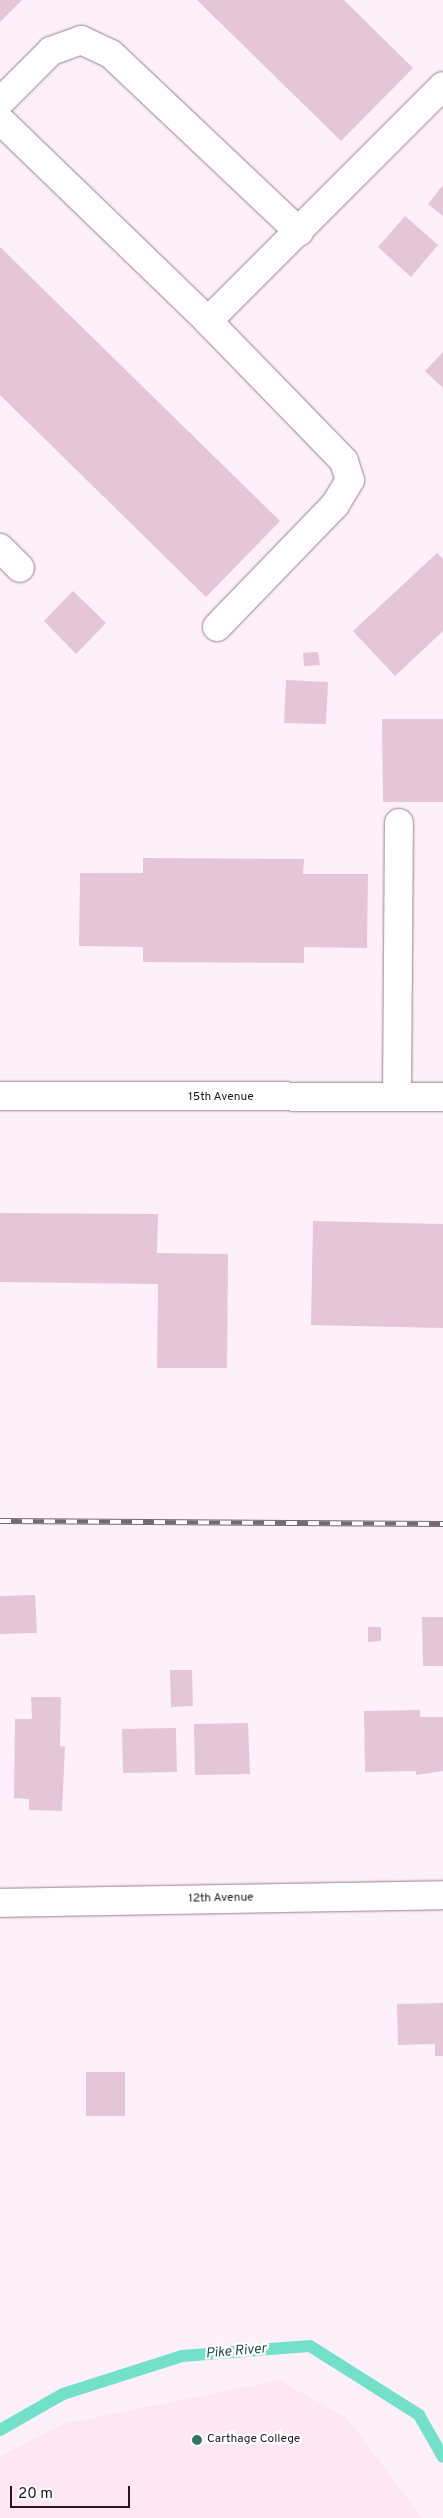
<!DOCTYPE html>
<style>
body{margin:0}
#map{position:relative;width:443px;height:2518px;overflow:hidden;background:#fdf0f8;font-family:Overpass,sans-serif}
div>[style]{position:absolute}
.built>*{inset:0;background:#fee6f3}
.stream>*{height:12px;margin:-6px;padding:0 6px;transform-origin:6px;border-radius:6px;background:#73e0ca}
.building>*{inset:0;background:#e5c5d8}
.roads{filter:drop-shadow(0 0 1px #9b7d8e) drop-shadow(0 0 1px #9b7d8e)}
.minor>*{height:28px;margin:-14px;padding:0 14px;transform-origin:14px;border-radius:14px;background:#fff}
.rail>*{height:5.5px;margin-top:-2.75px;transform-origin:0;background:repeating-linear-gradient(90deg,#fff 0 11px,#766a71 0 22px);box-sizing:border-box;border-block:1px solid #766a71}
.dots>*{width:14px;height:14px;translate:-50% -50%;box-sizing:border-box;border:2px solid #fff;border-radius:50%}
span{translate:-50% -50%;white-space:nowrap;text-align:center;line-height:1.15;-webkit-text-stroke:4.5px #fff;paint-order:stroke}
.street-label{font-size:12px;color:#23181e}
.poi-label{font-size:12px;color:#23181e}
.left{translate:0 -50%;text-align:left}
.water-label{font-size:14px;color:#1e4e45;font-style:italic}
.scale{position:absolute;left:10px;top:2486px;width:120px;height:22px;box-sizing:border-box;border:2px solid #23181e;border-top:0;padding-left:6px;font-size:15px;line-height:18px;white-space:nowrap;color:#23181e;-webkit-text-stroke:4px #fff;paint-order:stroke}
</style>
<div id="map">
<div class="built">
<i style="clip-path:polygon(279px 2380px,347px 2418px,422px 2518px,0 2518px,0 2456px,63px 2424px)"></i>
</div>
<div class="stream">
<i style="left:0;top:2430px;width:73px;rotate:-29.7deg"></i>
<i style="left:63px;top:2394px;width:125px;rotate:-17.7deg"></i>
<i style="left:182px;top:2356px;width:128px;rotate:-4.5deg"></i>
<i style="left:310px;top:2346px;width:129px;rotate:32.3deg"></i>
<i style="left:419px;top:2415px;width:48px;rotate:60.3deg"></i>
</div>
<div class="building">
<i style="clip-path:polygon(0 0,22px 0,0 22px)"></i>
<i style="clip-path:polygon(197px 0,344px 0,413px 68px,341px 141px)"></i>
<i style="clip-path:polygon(443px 185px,443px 216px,428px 204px)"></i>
<i style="clip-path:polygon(405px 216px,438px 245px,411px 277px,378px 247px)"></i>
<i style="clip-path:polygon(0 247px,280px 521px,206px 597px,0 395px)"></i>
<i style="clip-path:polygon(443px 352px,443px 388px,425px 371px)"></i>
<i style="clip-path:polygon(437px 553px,443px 559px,443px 631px,395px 676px,353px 631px)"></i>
<i style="clip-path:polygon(73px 591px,106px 623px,76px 654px,44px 621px)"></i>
<i style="clip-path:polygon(318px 652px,320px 665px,304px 666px,303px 653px)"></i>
<i style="clip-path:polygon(286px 680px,328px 682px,326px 724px,284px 723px)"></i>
<i style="clip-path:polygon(382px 719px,443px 719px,443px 802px,383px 802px)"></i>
<i style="clip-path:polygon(143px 858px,304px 859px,303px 874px,368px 874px,367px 948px,304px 947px,304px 963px,143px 962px,143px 947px,79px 946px,80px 873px,143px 873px)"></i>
<i style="clip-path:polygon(0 1213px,158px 1214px,157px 1253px,228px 1254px,227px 1368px,157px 1368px,158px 1284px,0 1282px)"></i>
<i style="clip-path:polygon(313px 1221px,443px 1224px,443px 1328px,311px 1325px)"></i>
<i style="clip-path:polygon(35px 1595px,37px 1633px,0 1634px,0 1596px)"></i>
<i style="clip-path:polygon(422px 1617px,443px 1617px,443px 1666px,423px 1666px)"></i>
<i style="clip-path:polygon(368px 1627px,381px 1627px,381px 1641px,368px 1642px)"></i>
<i style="clip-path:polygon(170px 1670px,192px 1670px,193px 1706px,171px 1707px)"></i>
<i style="clip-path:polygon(31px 1697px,61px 1697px,60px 1746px,65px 1747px,62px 1811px,29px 1810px,29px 1799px,14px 1798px,15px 1719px,32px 1719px)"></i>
<i style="clip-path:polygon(420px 1710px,420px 1717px,443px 1717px,443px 1771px,416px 1775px,416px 1771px,365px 1772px,364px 1711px)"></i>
<i style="clip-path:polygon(248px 1723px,250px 1774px,195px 1775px,194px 1724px)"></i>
<i style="clip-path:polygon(176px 1728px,177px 1772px,123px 1773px,122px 1729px)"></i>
<i style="clip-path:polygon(443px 2003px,443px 2056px,435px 2056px,435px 2044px,398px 2045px,397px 2004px)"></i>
<i style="clip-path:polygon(86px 2072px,125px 2072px,125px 2116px,86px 2116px)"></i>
</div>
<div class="roads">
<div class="minor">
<i style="left:0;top:102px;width:72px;rotate:-45deg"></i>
<i style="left:51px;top:51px;width:32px;rotate:-20deg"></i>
<i style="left:81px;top:40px;width:33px;rotate:25deg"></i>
<i style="left:111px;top:54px;width:259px;rotate:43.4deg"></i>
<i style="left:0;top:120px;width:289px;rotate:44deg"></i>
<i style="left:0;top:548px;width:28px;rotate:45deg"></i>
<i style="left:217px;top:627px;width:170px;rotate:-46deg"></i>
<i style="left:335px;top:505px;width:29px;rotate:-59deg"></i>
<i style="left:350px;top:480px;width:20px;rotate:-108deg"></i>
<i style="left:344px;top:461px;width:195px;rotate:-134.2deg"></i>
<i style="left:208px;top:321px;width:332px;rotate:-45deg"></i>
<i style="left:0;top:1096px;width:443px;rotate:0.1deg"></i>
<i style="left:397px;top:1097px;width:274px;rotate:-89.6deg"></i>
<i style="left:0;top:1903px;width:443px;rotate:-1deg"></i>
</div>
</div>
<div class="rail">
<i style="left:0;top:1521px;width:443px;rotate:0.4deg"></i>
</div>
<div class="dots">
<i style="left:197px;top:2440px;background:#317567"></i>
</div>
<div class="street-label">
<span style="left:221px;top:1098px">15th Avenue</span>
<span style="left:221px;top:1899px;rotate:-1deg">12th Avenue</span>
</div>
<div class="poi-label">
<span class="left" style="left:207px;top:2440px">Carthage College</span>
</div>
<div class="water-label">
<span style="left:236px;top:2352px;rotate:-5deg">Pike River</span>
</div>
<div class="scale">20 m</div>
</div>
